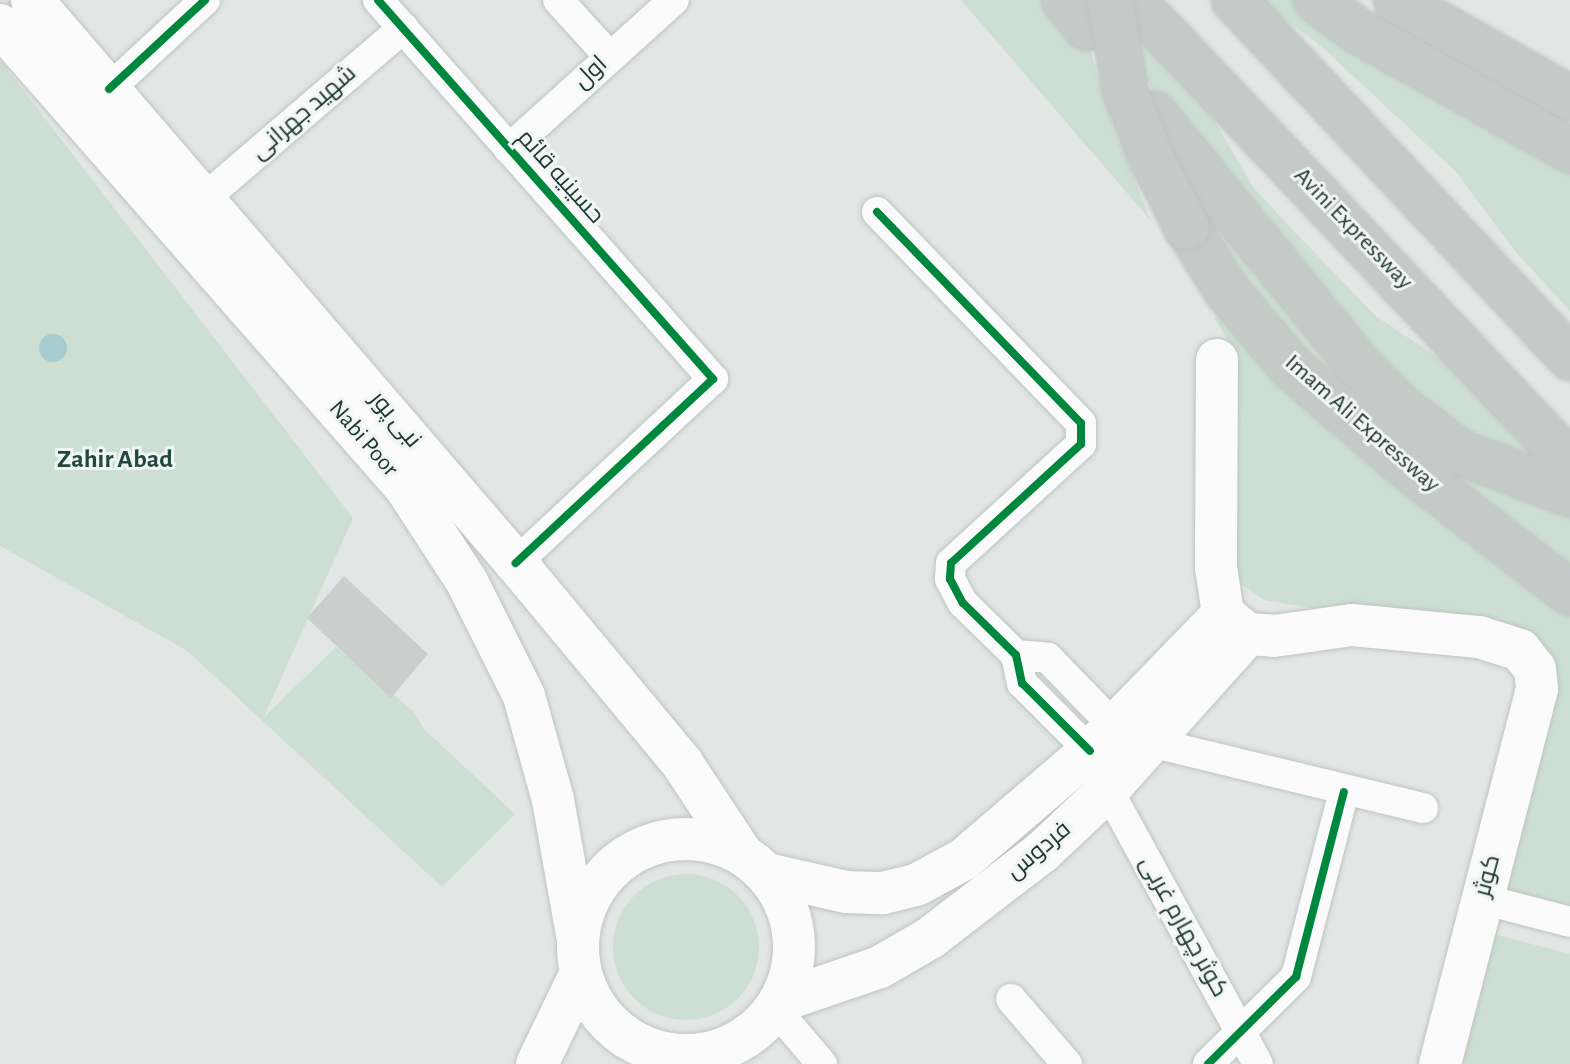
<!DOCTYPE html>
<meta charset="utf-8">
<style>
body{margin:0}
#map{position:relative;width:1570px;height:1064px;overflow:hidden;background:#e2e7e5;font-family:"Alegreya Sans",Cairo,sans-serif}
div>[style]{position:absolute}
.green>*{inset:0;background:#cddfd2}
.round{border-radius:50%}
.water>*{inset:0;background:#a6ccd1}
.building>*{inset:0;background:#cacecc}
.roads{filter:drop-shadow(0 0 2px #bfc4c2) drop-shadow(0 0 2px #bfc4c2)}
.minor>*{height:30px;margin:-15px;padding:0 15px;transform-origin:15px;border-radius:15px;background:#fbfbfb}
.secondary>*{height:42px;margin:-21px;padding:0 21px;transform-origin:21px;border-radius:21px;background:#fbfbfb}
.secondary>.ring{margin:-21px;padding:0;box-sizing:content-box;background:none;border:42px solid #fbfbfb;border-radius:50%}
.trunk>*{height:44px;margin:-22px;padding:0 22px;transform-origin:22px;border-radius:22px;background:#c4cac8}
.bridges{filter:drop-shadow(0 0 2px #bcc3c1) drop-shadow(0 0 2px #bcc3c1)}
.trunk-bridge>*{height:44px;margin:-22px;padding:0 22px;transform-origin:22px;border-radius:22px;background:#c4cac8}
.cycleway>*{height:8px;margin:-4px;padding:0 4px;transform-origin:4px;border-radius:4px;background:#00873e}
span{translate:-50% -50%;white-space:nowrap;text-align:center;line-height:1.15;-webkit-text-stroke:6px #f0f6f3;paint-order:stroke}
.street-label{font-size:24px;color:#223832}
.neighbourhood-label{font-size:26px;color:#21483e;font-weight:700}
</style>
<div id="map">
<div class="green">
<i style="clip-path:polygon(961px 0,1052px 0,1090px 49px,1113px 127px,1151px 221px)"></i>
<i style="clip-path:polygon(1258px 0,1306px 0,1570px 158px,1570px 311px,1515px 251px,1456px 172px,1321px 46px)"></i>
<i style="clip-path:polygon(1141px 24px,1203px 102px,1254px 188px,1289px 226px,1377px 317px,1454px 368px,1566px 477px,1427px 419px,1187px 143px,1143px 74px,1136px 41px)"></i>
<i style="clip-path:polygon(0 60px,353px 518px,264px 717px,336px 647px,413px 711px,424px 729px,515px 814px,442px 887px,186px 650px,0 546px)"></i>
<i style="clip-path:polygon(1168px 160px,1321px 335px,1570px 503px,1570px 573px,1267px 318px)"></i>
<i style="clip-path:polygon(1221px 312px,1570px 609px,1570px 909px,1498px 889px,1527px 644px,1264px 600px,1230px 576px,1228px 341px,1215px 319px)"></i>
<i class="round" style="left:613px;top:874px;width:146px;height:146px"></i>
<i style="clip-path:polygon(1490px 933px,1570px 954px,1570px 1064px,1456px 1064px)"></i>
</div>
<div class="water">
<i class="round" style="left:39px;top:334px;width:28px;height:28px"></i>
</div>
<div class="building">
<i style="clip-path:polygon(344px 576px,428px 654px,391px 698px,307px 618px)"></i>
</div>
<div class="roads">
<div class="minor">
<i style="left:378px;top:0;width:506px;rotate:48.53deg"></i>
<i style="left:713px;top:379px;width:270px;rotate:137deg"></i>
<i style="left:558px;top:0;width:76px;rotate:47.7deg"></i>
<i style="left:109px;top:89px;width:131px;rotate:-42.8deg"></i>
<i style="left:509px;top:149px;width:222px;rotate:-42.1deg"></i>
<i style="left:206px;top:197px;width:260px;rotate:-40.6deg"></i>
<i style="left:877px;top:212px;width:293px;rotate:46deg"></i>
<i style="left:1081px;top:423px;width:21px;rotate:90deg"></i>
<i style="left:1081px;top:444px;width:176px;rotate:137.5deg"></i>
<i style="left:951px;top:563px;width:16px;rotate:94deg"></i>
<i style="left:950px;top:579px;width:27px;rotate:62deg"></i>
<i style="left:963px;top:603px;width:74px;rotate:44.5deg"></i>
<i style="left:1016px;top:655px;width:29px;rotate:78deg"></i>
<i style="left:1022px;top:683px;width:96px;rotate:45deg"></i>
<i style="left:1016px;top:655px;width:32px;rotate:5deg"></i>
<i style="left:1048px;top:658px;width:93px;rotate:45.9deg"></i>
<i style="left:1150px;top:742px;width:281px;rotate:13.6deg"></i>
<i style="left:1108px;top:790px;width:312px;rotate:61.3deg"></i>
<i style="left:1482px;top:899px;width:91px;rotate:14.6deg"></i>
<i style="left:1011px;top:999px;width:86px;rotate:49.3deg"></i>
<i style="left:776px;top:1010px;width:71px;rotate:49.6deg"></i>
<i style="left:1208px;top:1064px;width:124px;rotate:-44.7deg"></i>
<i style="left:1296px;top:977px;width:191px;rotate:-75.5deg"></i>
</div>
<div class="secondary">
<i style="left:32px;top:0;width:742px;rotate:49.32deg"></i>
<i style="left:516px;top:563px;width:260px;rotate:50.3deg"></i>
<i style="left:682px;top:763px;width:109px;rotate:56.6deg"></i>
<i style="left:0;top:25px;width:616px;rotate:48.75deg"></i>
<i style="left:406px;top:488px;width:112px;rotate:57deg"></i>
<i style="left:467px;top:582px;width:127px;rotate:63.4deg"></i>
<i style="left:524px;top:696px;width:108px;rotate:74.4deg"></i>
<i style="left:553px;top:800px;width:137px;rotate:79.9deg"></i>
<i style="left:1217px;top:360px;width:207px;rotate:90.3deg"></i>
<i style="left:1216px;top:567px;width:48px;rotate:81.5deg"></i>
<i style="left:1223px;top:614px;width:32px;rotate:39deg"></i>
<i style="left:1248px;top:634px;width:26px;rotate:4deg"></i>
<i style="left:1274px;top:636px;width:79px;rotate:-8deg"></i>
<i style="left:1352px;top:625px;width:128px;rotate:5.4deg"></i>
<i style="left:1479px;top:637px;width:43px;rotate:17.6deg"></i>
<i style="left:1520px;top:650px;width:24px;rotate:52deg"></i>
<i style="left:1535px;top:669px;width:20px;rotate:84deg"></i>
<i style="left:1537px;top:689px;width:387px;rotate:104.5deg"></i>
<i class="ring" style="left:578px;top:839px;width:174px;height:174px"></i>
<i style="left:767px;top:874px;width:81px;rotate:12.8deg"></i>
<i style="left:846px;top:892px;width:37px;rotate:2deg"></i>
<i style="left:883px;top:893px;width:36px;rotate:-14deg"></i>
<i style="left:918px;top:884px;width:52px;rotate:-28.5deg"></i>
<i style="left:964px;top:859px;width:166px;rotate:-40.6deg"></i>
<i style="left:1090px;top:751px;width:191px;rotate:-45.8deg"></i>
<i style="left:781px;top:1001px;width:105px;rotate:-19deg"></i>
<i style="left:880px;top:967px;width:58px;rotate:-30.1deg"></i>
<i style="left:930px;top:938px;width:141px;rotate:-37.5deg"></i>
<i style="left:1042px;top:852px;width:91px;rotate:-43.2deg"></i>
<i style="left:1108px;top:790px;width:210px;rotate:-48.1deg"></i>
<i style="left:537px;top:1064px;width:99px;rotate:-64.2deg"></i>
</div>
<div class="trunk">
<i style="left:1064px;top:0;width:36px;rotate:51deg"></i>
<i style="left:1133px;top:0;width:636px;rotate:46.59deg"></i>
<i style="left:1234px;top:0;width:491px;rotate:46.8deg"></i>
<i style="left:1316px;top:0;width:49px;rotate:36.6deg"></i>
<i style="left:1355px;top:29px;width:247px;rotate:29.4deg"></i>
<i style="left:1396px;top:0;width:200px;rotate:29.4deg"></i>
<i style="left:1154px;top:114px;width:323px;rotate:50.8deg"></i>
<i style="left:1358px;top:364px;width:60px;rotate:45.7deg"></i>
<i style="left:1400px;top:407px;width:74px;rotate:37.3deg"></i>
<i style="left:1459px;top:452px;width:119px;rotate:20.7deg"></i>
<i style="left:1187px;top:227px;width:74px;rotate:58.2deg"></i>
<i style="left:1226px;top:290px;width:102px;rotate:49.8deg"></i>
<i style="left:1292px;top:368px;width:157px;rotate:40.6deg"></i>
<i style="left:1411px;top:470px;width:201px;rotate:37.7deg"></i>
</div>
</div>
<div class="bridges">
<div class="trunk-bridge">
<i style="left:1110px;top:0;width:91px;rotate:80.5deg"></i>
<i style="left:1125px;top:90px;width:73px;rotate:69.1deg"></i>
<i style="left:1151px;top:158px;width:78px;rotate:62.4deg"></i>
</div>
</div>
<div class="cycleway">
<i style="left:378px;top:0;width:506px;rotate:48.53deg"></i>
<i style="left:713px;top:379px;width:270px;rotate:137deg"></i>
<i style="left:109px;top:89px;width:131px;rotate:-42.8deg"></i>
<i style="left:877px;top:212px;width:293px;rotate:46deg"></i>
<i style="left:1081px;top:423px;width:21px;rotate:90deg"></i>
<i style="left:1081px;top:444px;width:176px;rotate:137.5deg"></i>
<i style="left:951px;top:563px;width:16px;rotate:94deg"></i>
<i style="left:950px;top:579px;width:27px;rotate:62deg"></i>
<i style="left:963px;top:603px;width:74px;rotate:44.5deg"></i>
<i style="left:1016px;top:655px;width:29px;rotate:78deg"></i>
<i style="left:1022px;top:683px;width:96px;rotate:45deg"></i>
<i style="left:1208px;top:1064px;width:124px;rotate:-44.7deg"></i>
<i style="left:1296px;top:977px;width:191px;rotate:-75.5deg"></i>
</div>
<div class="street-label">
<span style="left:591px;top:73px;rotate:-43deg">اول</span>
<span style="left:304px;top:113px;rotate:-41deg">شهید جهرانی</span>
<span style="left:560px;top:177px;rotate:48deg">حسینیه قائم</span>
<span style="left:1353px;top:229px;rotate:46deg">Avini Expressway</span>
<span style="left:395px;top:420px;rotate:50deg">نبی پور</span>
<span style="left:1362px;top:424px;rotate:41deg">Imam Ali Expressway</span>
<span style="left:363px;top:439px;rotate:49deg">Nabi Poor</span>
<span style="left:1039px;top:851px;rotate:-40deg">فردوس</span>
<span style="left:1488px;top:876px;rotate:-75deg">کوثر</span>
<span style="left:1183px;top:927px;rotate:61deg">کوثر چهارم غربی</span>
</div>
<div class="neighbourhood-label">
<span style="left:115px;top:460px">Zahir Abad</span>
</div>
</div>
